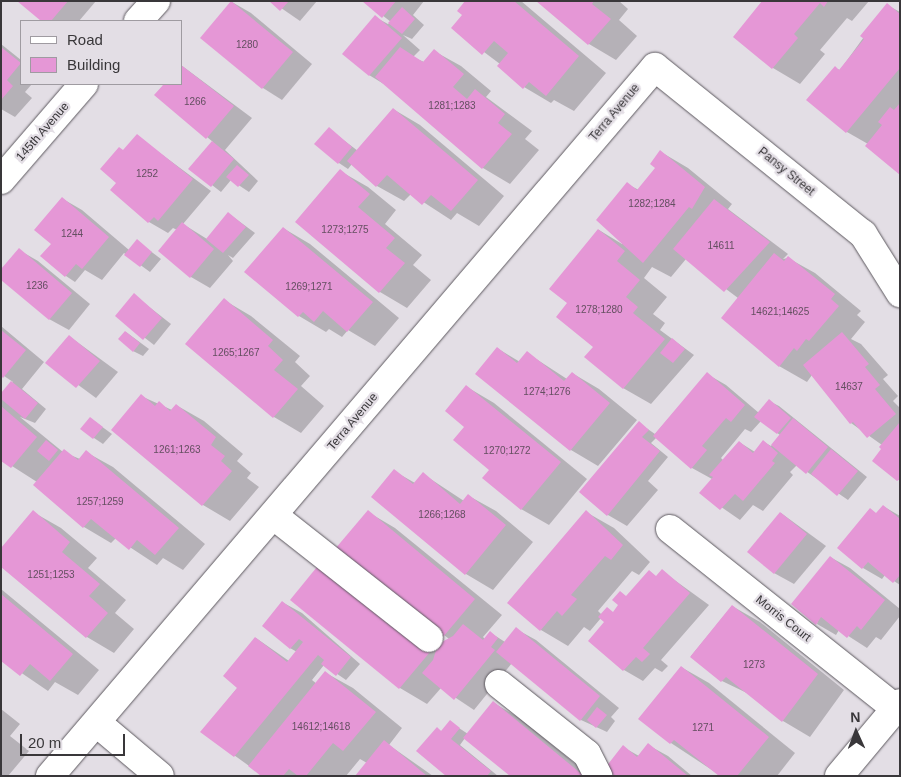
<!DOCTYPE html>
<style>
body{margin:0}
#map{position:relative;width:901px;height:777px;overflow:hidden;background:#e3dee5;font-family:Arial,sans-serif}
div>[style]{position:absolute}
.shadow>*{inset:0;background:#0003}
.building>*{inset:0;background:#e597d6}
.roads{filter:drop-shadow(0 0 1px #5d595f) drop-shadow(0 0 1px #5d595f)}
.minor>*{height:28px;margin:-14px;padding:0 14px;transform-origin:14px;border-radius:14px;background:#fff}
span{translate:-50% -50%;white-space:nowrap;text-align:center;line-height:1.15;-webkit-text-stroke:4.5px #e3dee5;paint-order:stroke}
.number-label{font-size:10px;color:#644f61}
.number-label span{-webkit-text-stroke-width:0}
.street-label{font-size:12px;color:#39373a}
.frame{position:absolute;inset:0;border:2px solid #39373a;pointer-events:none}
.legend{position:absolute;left:20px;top:20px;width:162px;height:65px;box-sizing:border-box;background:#e3dee5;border:1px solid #9f9ba1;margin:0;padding:6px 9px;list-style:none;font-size:15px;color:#39373a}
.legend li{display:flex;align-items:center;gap:10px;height:25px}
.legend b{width:25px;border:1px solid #9f9ba1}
.north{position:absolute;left:831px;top:707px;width:50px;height:50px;-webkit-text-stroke:4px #e3dee5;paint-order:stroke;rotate:358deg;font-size:14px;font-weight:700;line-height:20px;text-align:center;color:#39373a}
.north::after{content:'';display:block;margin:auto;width:18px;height:22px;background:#39373a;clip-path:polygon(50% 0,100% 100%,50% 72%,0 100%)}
.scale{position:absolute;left:20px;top:734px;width:105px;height:22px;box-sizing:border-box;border:2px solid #39373a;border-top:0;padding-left:6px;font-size:15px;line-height:18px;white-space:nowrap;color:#39373a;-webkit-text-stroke:4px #e3dee5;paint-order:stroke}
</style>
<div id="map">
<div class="shadow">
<i style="clip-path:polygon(19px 1px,96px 1px,79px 21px,43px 21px)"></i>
<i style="clip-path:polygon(271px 1px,317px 1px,300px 21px)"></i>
<i style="clip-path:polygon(364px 1px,424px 1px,413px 15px,424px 25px,412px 39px,403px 35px,420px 50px,413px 57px,424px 62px,434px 51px,461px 66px,491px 91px,486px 97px,532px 131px,525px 139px,539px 150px,510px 184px,483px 168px,392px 89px,369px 75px,375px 17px,388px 24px,391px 22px)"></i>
<i style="clip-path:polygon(467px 1px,521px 1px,606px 73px,574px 111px,554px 100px,551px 103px,524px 87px,500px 64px,452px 28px,464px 15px)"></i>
<i style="clip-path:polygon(538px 1px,619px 1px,628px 9px,619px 20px,637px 36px,616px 60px,589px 44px)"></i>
<i style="clip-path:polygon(764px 1px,869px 1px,852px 21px,847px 18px,820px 50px,825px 54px,800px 84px,773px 68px,734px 37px)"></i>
<i style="clip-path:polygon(232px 2px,251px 13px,312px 64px,282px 100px,263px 88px,202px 38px)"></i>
<i style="clip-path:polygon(887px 5px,900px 12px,900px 173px,868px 144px,847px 132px,835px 68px,840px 70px)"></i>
<i style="clip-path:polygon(1px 44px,21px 60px,21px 84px,32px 84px,25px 92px,32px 98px,15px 117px,1px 109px)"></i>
<i style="clip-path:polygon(181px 65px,252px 118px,225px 150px,258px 181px,249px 192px,231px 180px,221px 192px,190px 168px,213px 142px,156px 95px,164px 84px,181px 84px)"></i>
<i style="clip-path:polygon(393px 109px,420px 125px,504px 196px,479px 226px,457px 213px,451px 220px,411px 194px,404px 201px,377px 186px,352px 164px,348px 169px,339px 163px,329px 129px,358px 151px)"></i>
<i style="clip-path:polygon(137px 136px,211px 191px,183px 224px,207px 239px,228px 213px,255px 233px,233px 258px,228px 255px,233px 261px,210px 288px,191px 277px,177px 230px,173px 228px,168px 233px,149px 222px,118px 183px,124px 151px)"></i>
<i style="clip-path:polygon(661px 152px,688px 168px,732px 204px,728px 209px,788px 254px,783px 259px,788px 258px,815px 273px,861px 311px,857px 315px,865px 322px,851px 339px,861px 344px,888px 375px,883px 379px,898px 396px,893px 401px,900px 408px,900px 481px,874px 461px,883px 449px,882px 445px,851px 423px,812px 375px,807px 382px,779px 366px,738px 298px,686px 259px,671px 277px,652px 267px,644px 278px,667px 297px,653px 314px,665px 323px,660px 330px,694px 355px,651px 404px,623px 388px,568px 303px,599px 230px,622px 244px,627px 184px,639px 190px,657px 168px)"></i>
<i style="clip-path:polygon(340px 171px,368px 187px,396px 210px,385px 224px,422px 255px,413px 265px,431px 280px,407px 308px,380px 292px)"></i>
<i style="clip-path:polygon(63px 199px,82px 210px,129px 250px,137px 241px,161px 259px,150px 272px,124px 253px,102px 280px,85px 270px,75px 282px,66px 276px,52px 244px)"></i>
<i style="clip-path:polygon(283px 228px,310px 244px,399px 318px,375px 346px,348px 330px,342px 337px,329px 329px,326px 332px,299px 316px,246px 272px)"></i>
<i style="clip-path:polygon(19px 250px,38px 261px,90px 304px,69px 330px,49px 319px)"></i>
<i style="clip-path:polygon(134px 295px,171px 324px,154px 345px,117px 316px)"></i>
<i style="clip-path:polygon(224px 300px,251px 316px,300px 356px,295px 362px,310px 376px,301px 386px,324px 406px,301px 433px,274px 417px,187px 344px)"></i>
<i style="clip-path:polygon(1px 326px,44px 362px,22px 389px,46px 409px,35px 423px,20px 417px,63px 452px,80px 459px,86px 452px,113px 467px,205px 544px,183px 570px,163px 558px,157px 565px,116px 538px,111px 543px,84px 527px,34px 485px,37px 482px,1px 459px,1px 395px,13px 382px,1px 374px)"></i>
<i style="clip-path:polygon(126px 332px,149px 349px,143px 356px,133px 351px)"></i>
<i style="clip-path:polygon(69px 336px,118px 372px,96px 398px,47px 362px)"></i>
<i style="clip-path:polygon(497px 348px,520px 362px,527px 353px,567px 379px,572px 373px,599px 389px,637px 420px,598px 466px,571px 450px,477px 374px)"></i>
<i style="clip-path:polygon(evenodd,707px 374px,726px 385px,759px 413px,769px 401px,779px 406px,867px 477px,848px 500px,797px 465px,790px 472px,793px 475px,763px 511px,753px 505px,740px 520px,701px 493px,712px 479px,692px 468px,657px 437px,651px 443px,668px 457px,648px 481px,658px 490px,627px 526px,608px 515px,581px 492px,639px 423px,655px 434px,707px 374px,761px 421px,780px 435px,771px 446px,764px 442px,755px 452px,739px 442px,723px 460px,721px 458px,745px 429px,751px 432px,761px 421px)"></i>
<i style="clip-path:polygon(467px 387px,494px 403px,587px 479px,549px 525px,521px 509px,491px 470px,465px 427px)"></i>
<i style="clip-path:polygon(141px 396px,172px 410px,176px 405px,204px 421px,243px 454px,237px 461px,251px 473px,247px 478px,259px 487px,230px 521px,203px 505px,113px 430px)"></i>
<i style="clip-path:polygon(90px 418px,112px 434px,103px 444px,94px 438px)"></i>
<i style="clip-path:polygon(394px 471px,415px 483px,423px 474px,464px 501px,469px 496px,496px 511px,533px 542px,493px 590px,466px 574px)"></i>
<i style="clip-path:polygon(883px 506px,900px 516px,900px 585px,885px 575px,882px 579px,863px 568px,877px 514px)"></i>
<i style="clip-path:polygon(33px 512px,61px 528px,97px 558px,88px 568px,126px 600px,115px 613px,134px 629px,114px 653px,87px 637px,1px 566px)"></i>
<i style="clip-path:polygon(368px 512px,395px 528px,502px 615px,483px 637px,485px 639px,491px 633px,505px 642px,516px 629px,536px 640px,619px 708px,611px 717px,615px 721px,607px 732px,581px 720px,512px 663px,474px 710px,441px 688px,427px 704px,400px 688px,292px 600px,349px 580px,437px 652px,449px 639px,337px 549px)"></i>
<i style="clip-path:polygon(586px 512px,614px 528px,650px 562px,639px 575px,632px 571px,598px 611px,602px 615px,614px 613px,649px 572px,657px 577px,662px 571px,709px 605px,661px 660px,668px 666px,662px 672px,655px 668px,643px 681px,624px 670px,590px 641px,606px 622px,601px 618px,590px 631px,584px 627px,568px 646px,541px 630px,508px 603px)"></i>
<i style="clip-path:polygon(781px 513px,826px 546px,794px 584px,774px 573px)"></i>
<i style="clip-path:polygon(830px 557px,850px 568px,900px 609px,900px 616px,881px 640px,876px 637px,867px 648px,839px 630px,836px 635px,817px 624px)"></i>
<i style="clip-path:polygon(1px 589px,99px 670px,78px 695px,55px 682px,48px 691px,1px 659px)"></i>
<i style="clip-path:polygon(282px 602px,302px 613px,360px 664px,346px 680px,324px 665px,312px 680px,317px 684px,326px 673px,353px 688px,402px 728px,389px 745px,433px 776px,357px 776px,367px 763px,360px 759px,346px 776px,263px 776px,202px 732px,238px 687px,256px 638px,289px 661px,297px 652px,290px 648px)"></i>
<i style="clip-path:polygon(732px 606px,760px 622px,844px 690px,810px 737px,783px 721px,751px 695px,722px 681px,691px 656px)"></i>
<i style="clip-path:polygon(681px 667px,709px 683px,795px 753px,777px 776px,721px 776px,671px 743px,640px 718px)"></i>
<i style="clip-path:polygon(494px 703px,521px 719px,590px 776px,512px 776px,465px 738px,460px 745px,498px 776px,449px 776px,437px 728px,442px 732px,450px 722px,468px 734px)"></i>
<i style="clip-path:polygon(1px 709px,20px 724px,10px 736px,29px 751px,8px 776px,1px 775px)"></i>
<i style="clip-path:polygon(648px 745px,668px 756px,692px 776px,617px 776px,623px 747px,639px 756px)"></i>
</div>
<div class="building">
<i style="clip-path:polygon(17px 1px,68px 1px,51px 21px,41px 21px)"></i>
<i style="clip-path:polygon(231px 1px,293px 52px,262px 89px,200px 38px)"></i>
<i style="clip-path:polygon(269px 1px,289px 1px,280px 11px)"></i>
<i style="clip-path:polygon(362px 1px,396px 1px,382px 18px)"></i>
<i style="clip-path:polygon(465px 1px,514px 1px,579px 56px,546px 96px,529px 82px,523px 89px,497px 66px,508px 53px,494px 41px,482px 55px,451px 28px,462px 15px,457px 11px)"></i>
<i style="clip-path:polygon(536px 1px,594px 1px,592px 4px,611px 19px,588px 45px)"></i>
<i style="clip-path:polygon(762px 1px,828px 1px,824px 7px,820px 3px,794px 34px,798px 38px,772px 69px,733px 37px)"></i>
<i style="clip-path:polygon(887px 3px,900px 14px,900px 68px,846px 133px,806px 100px,835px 66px,839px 70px,864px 39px,860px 36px)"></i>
<i style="clip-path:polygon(402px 7px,415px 19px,402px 34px,388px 23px)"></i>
<i style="clip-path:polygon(375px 15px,402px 38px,369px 76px,342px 54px)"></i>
<i style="clip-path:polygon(1px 47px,21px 63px,7px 80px,13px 86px,1px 100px)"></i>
<i style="clip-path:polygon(400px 47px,423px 62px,434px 49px,464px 74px,453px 87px,467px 99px,475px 89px,505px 114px,498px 123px,512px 134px,482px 169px,375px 77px)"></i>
<i style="clip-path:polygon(181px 65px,234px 106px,206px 139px,154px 95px,164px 84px,181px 84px)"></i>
<i style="clip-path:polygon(900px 103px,900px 175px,865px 146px,882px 125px,878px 122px,890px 107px,894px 110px)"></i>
<i style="clip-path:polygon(393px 108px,478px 180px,451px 211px,431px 195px,422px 205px,387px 175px,376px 187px,347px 161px)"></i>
<i style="clip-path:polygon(329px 127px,352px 147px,338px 164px,314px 144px)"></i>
<i style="clip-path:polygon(137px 134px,193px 179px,158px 221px,154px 217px,148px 223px,110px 190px,116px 183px,100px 169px,119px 147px,123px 150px)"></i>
<i style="clip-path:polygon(212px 141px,234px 159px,211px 187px,188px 169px)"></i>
<i style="clip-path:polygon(660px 150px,705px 187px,692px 209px,689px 207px,643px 263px,596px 220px,627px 182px,637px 190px,655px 168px,650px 164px)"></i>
<i style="clip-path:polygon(237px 165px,249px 175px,238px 187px,226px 177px)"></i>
<i style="clip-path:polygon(340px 169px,370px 194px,358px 207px,395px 238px,386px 248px,405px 263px,379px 293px,295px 222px)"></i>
<i style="clip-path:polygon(62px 197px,109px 237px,82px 269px,76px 264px,65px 277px,40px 256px,51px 244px,34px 230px)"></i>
<i style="clip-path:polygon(714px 199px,770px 242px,724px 292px,673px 249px)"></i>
<i style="clip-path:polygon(228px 212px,246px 227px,223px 253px,206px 239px)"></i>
<i style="clip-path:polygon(182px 222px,214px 249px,190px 278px,158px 251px)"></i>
<i style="clip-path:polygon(283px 227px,373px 302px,347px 332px,323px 311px,314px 322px,303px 312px,298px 317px,244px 272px)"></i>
<i style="clip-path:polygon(598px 229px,625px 251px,617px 261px,640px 280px,626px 297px,638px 307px,633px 313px,665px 339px,623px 389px,584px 357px,593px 347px,556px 317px,567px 303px,549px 289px)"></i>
<i style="clip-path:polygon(137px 239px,152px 252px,140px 267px,124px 255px)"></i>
<i style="clip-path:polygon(19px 248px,72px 293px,49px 320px,1px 280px,1px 269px)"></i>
<i style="clip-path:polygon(774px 253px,784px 261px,788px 256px,835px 294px,831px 299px,839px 306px,809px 341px,806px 339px,797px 351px,794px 348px,779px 367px,721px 318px)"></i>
<i style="clip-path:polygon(134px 293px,162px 318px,143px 340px,115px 316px)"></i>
<i style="clip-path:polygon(224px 298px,273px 340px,268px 346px,283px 360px,274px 370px,298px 389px,273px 418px,185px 344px)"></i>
<i style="clip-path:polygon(1px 330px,26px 350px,3px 378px,1px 376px)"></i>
<i style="clip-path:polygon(125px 331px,140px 343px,133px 352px,118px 339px)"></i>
<i style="clip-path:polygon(842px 332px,869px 364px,865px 367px,880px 385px,875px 389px,896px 414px,867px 438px,853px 422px,850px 424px,803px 365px)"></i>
<i style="clip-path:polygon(69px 335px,100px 361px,76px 388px,45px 363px)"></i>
<i style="clip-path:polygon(672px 338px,685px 349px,673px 363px,660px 353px)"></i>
<i style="clip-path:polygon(497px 347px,517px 363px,527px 351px,564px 381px,572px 372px,610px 403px,570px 451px,475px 374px)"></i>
<i style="clip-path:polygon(707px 372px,745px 405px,731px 422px,726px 418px,702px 446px,707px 450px,691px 469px,653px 436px)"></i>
<i style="clip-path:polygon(11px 381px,38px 403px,25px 419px,1px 399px,1px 393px)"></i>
<i style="clip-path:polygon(466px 385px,561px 462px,521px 510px,482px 478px,489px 470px,453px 440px,464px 427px,445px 411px)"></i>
<i style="clip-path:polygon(141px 394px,155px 406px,159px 401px,170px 411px,176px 404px,216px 437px,211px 445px,225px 456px,221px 461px,232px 471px,202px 506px,111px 430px)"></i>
<i style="clip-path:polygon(769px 399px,791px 418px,777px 434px,754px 417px)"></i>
<i style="clip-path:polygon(1px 406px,37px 437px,11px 468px,1px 461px)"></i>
<i style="clip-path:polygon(90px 417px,103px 427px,93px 439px,80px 429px)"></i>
<i style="clip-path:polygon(793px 418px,828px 447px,806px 474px,771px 445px)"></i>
<i style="clip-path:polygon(639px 421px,649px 430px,642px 437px,660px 451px,607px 516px,579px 492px)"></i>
<i style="clip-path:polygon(900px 422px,900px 479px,897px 481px,872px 461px,881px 449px,879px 447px)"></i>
<i style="clip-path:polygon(46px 440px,58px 450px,49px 461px,37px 451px)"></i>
<i style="clip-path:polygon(763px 440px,778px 453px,772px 461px,775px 463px,743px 501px,735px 494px,720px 510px,699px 493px,713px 477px,709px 475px,739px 441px,753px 453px)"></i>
<i style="clip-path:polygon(64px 449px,78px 460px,86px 450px,179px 528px,155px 555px,137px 540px,129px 550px,91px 519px,83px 528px,33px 485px)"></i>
<i style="clip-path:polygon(831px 449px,858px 471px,837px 496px,811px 474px)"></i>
<i style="clip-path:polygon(394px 469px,413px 484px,423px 472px,460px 504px,468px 494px,506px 525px,465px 575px,371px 497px)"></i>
<i style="clip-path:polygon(883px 505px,900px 519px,900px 575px,893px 583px,868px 562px,862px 569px,837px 548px,870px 508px,876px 513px)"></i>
<i style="clip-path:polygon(33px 510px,70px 542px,62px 552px,100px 584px,89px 596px,108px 613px,86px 638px,1px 567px,1px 548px)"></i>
<i style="clip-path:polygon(368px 510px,475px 599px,443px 637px,335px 549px)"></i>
<i style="clip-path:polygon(586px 510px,623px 545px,611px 560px,605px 556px,571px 595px,577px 599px,562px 616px,557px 611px,540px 631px,507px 603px)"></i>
<i style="clip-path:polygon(780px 512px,807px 534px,774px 574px,747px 552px)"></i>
<i style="clip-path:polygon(830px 556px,885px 600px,861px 630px,857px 626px,847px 638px,821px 617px,816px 625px,791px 604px)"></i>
<i style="clip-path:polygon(321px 562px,430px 652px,399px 689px,290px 600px)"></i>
<i style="clip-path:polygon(662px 569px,690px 593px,643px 648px,650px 654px,642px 662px,636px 657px,623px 671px,588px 641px,604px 622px,598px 617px,607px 607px,613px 612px,618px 605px,612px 600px,620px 591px,626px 596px,649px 570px,656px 576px)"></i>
<i style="clip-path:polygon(1px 594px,73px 654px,50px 681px,30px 664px,20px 676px,1px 661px)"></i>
<i style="clip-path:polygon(282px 601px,351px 657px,336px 676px,321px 664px,324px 660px,318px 655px,234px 757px,200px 732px,237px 688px,223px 676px,255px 637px,287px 662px,303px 642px,299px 639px,290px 649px,262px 626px)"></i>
<i style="clip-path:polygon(732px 605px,818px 674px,782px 722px,726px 677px,721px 682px,690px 657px)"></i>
<i style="clip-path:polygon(463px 624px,483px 640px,490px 631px,498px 638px,491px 647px,495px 650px,454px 700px,422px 673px,433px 660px,438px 644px,453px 636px)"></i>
<i style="clip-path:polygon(516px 627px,600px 696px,580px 721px,496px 652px)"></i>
<i style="clip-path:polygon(681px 666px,769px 737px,737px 776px,719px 776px,674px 740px,670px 744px,638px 719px)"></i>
<i style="clip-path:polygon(325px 671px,376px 712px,343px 751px,333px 743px,306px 776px,298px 776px,289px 769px,283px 776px,261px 776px,248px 766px)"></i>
<i style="clip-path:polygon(493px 701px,584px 776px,510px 776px,463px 738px)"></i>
<i style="clip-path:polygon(597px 707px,607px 715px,596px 728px,587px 720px)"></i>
<i style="clip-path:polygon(450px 720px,460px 728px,451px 739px,491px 771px,487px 776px,446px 776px,416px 751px,437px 727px,441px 731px)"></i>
<i style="clip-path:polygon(384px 740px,427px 776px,355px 776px)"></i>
<i style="clip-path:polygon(648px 743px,688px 776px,615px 776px,605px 768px,623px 745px,637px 757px)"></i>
</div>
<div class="roads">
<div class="minor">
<i style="left:138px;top:21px;width:27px;rotate:-48deg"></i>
<i style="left:1px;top:180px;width:127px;rotate:-49.2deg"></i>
<i style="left:274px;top:516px;width:197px;rotate:38.2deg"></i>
<i style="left:670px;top:529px;width:288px;rotate:38.5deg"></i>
<i style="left:499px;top:684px;width:112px;rotate:38.5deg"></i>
<i style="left:587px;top:754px;width:25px;rotate:63deg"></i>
<i style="left:97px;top:723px;width:82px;rotate:40.1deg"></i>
<i style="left:50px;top:776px;width:932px;rotate:-49.53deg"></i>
<i style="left:655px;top:67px;width:267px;rotate:38.8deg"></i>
<i style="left:863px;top:234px;width:70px;rotate:57.9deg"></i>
<i style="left:839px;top:776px;width:95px;rotate:-50.1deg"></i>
</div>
</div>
<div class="number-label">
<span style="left:247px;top:45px">1280</span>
<span style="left:195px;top:102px">1266</span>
<span style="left:452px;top:106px">1281;1283</span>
<span style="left:147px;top:174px">1252</span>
<span style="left:652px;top:204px">1282;1284</span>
<span style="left:345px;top:230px">1273;1275</span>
<span style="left:72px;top:234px">1244</span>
<span style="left:721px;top:246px">14611</span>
<span style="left:37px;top:286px">1236</span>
<span style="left:309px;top:287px">1269;1271</span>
<span style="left:599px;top:310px">1278;1280</span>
<span style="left:780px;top:312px">14621;14625</span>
<span style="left:236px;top:353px">1265;1267</span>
<span style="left:849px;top:387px">14637</span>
<span style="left:547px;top:392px">1274;1276</span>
<span style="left:177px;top:450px">1261;1263</span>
<span style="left:507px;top:451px">1270;1272</span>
<span style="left:100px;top:502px">1257;1259</span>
<span style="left:442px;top:515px">1266;1268</span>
<span style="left:51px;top:575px">1251;1253</span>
<span style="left:754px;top:665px">1273</span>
<span style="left:321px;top:727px">14612;14618</span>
<span style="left:703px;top:728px">1271</span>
</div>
<div class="street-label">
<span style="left:615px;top:113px;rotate:-50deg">Terra Avenue</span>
<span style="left:43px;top:132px;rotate:-49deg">145th Avenue</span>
<span style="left:786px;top:172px;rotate:39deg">Pansy Street</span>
<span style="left:353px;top:422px;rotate:-50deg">Terra Avenue</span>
<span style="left:783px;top:619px;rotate:38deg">Morris Court</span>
</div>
<div class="frame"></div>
<ul class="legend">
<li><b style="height:6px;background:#fff"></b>Road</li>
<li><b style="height:14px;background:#e597d6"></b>Building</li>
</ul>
<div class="north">N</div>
<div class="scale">20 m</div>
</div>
